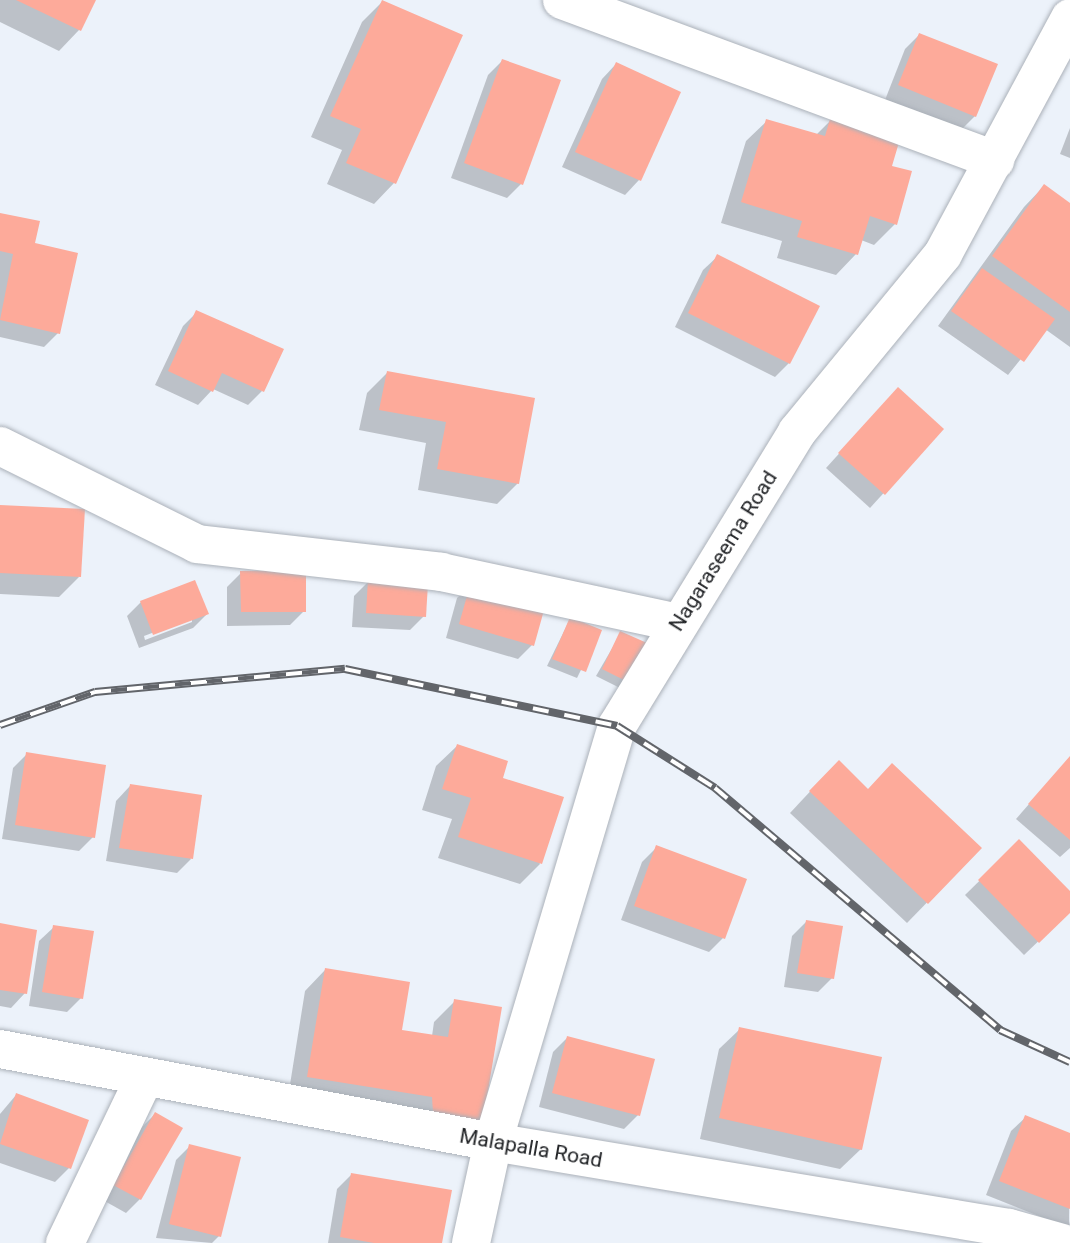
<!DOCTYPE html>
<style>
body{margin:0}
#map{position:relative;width:1070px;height:1243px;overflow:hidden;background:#ecf2fa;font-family:Roboto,sans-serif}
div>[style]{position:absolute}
.shadow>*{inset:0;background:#0003}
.building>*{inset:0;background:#fdaa9a}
.roads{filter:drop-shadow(0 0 2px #abb1b9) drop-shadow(0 0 2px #abb1b9)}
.minor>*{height:38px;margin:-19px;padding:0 19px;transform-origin:19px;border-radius:19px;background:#fff}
.rail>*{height:8px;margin-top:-4px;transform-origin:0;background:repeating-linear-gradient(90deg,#fff 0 16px,#62656a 0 32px);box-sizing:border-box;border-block:2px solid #62656a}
span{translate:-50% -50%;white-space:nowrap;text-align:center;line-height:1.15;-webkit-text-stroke:7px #fff;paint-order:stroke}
.street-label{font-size:21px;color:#232528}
</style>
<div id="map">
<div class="shadow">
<i style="clip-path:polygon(0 0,94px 0,79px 30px,59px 51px,0 22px)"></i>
<i style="clip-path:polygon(383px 1px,394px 183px,374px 204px,327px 184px,342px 150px,311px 137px,362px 22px)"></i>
<i style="clip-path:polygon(919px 35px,975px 116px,961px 130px,885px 100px,905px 49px)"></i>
<i style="clip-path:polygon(502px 61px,521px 184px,507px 198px,451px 178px,488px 75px)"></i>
<i style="clip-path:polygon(616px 64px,679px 93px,639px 180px,625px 195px,562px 167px,602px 79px)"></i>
<i style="clip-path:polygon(767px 121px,816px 135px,830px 121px,890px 167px,895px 224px,874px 245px,861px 240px,856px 254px,836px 275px,777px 258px,782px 241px,721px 223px,746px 141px)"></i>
<i style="clip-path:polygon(1070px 128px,1070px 158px,1060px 154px)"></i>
<i style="clip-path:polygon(1044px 186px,1070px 205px,1070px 347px,1045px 329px,1008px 375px,938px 326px,1024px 207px)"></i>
<i style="clip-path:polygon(0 214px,33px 244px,58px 333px,44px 347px,0 337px)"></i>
<i style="clip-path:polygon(718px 256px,789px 363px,775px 377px,675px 327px,703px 270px)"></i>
<i style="clip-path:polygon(197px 312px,262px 391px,248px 405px,213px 389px,198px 405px,155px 385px,183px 326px)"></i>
<i style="clip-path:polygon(387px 373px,533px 399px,518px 483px,497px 504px,418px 490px,426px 443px,359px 430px,367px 393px)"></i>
<i style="clip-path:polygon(884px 404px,942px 429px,870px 508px,826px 468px)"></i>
<i style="clip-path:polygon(0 506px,79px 577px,59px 597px,0 594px)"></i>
<i style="clip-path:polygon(241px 573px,304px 611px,290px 625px,227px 626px,227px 587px)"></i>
<i style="clip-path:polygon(368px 582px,424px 616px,410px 630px,352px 627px,354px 596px)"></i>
<i style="clip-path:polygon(472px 584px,532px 645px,518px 659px,446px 638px,457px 598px)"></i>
<i style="clip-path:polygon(evenodd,141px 602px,207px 614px,193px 628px,139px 648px,127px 616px,141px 602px,192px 618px,192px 622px,145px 640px,144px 636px,192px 618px)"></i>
<i style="clip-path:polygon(570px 619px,600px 631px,577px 678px,547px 666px)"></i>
<i style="clip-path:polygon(621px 633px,644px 643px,620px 688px,596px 676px)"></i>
<i style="clip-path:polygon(457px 746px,500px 779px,540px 864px,520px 884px,438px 858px,452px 819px,422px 810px,436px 766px)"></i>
<i style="clip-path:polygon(27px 754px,93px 837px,79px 851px,2px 839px,13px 768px)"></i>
<i style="clip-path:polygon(1070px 757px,1070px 848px,1060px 857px,1016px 819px)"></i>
<i style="clip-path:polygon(818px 783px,980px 848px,907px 923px,790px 813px)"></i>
<i style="clip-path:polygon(130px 786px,191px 859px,177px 873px,106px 861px,116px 801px)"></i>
<i style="clip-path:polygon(1019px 842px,1070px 893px,1070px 911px,1024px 955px,965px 895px)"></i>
<i style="clip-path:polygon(657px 847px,723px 938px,709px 952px,621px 920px,642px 862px)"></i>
<i style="clip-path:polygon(806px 922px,832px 978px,818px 992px,784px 987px,792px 936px)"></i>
<i style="clip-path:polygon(0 925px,25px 993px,11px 1008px,0 1006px)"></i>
<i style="clip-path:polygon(54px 927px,81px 998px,67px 1012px,29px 1006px,39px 941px)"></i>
<i style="clip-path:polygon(325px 970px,400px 1031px,432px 1036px,434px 1022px,455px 1001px,482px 1120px,288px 1097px,305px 991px)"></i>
<i style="clip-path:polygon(740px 1029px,861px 1149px,840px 1169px,700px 1139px,719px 1049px)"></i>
<i style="clip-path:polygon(567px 1038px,638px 1115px,624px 1129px,539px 1107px,553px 1052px)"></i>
<i style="clip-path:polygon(16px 1095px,69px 1168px,55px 1182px,0 1163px,0 1114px)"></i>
<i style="clip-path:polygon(155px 1114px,140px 1199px,126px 1213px,101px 1199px,141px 1128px)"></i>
<i style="clip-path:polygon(1026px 1117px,1070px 1135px,1069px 1228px,986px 1195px,1011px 1131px)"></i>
<i style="clip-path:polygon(190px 1146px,219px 1236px,212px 1243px,156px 1238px,176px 1160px)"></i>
<i style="clip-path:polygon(351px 1175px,441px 1243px,328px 1243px,337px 1189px)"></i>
</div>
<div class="building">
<i style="clip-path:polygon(16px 0,96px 0,81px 31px)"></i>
<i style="clip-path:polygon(382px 0,463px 35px,396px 184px,346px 163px,361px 129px,330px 116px)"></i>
<i style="clip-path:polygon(919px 33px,998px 64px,976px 117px,898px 85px)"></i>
<i style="clip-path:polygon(502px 59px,561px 80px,523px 185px,464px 163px)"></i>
<i style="clip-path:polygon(616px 62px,681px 92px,641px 181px,575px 152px)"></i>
<i style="clip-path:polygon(766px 119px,825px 136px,830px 119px,900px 139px,892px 166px,912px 171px,897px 225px,870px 216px,858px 255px,797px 237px,802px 221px,741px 202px)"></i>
<i style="clip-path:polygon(1044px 184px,1070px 203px,1070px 312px,992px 256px)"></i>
<i style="clip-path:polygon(0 213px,40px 221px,35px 243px,78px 253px,60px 334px,0 320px,13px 254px,0 251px)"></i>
<i style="clip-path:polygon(717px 254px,820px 306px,790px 364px,688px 313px)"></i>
<i style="clip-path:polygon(982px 268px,1055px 319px,1024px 362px,951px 311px)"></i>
<i style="clip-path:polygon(196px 310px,284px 349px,264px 392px,222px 373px,213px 392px,168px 371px)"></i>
<i style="clip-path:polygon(387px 371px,535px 398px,519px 484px,437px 469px,446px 422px,379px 410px)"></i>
<i style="clip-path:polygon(898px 387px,944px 429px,885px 495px,838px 453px)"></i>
<i style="clip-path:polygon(0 505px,85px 509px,81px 577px,0 573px)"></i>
<i style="clip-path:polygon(306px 570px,306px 612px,241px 612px,240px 571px)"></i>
<i style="clip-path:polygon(195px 580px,209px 614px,153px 635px,140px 601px)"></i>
<i style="clip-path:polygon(368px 580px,428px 583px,426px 617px,366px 613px)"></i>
<i style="clip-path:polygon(471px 582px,546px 603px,534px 646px,459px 624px)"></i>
<i style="clip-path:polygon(570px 617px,602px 630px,586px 672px,552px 659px)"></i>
<i style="clip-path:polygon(620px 631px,647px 643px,628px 682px,602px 669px)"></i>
<i style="clip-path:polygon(457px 744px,508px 761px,503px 778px,564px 797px,542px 864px,458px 837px,471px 798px,442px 789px)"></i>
<i style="clip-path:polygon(26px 752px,106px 765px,95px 838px,15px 825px)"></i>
<i style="clip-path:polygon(1070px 756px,1070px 840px,1028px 804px)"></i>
<i style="clip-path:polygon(839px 760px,868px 789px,892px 763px,982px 848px,928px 904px,809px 791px)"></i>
<i style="clip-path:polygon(130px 784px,202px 795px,193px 859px,119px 848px)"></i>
<i style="clip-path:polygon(1019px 839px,1070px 891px,1070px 913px,1039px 943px,978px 880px)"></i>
<i style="clip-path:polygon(656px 845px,747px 879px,725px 939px,634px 906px)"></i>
<i style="clip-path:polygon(806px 920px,843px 926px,834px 979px,797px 973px)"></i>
<i style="clip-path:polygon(0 923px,37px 930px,27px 994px,0 990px)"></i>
<i style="clip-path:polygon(53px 925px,94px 931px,83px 999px,42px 992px)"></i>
<i style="clip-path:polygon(325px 968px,410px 982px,402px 1030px,448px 1037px,454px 999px,502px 1007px,483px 1121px,433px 1113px,432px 1097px,307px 1077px)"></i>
<i style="clip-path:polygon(739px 1027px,882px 1057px,862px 1150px,719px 1118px)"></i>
<i style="clip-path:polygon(567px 1036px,655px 1059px,640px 1116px,552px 1093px)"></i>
<i style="clip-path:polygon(16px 1093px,89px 1120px,71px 1169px,0 1144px)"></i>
<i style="clip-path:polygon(155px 1112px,183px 1128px,141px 1200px,113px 1185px)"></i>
<i style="clip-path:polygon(1025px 1115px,1070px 1133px,1070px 1209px,999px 1181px)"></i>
<i style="clip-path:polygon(189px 1144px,241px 1157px,221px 1237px,169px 1224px)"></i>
<i style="clip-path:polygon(351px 1173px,452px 1190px,442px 1243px,374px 1243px,340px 1237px)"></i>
</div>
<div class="roads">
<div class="minor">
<i style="left:562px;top:0;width:462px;rotate:20.3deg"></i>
<i style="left:0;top:446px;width:220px;rotate:26.4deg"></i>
<i style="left:197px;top:544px;width:246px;rotate:6.5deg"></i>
<i style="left:441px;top:572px;width:242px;rotate:12.1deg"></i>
<i style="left:0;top:1049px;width:502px;rotate:10.68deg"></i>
<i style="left:493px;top:1142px;width:523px;rotate:9.46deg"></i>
<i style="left:1009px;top:1228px;width:55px;rotate:15.8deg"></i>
<i style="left:65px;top:1243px;width:184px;rotate:-64.3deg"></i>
<i style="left:471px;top:1243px;width:103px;rotate:-77.7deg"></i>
<i style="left:493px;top:1142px;width:434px;rotate:-73.4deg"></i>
<i style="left:617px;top:726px;width:345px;rotate:-58.5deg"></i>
<i style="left:797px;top:432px;width:230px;rotate:-50.6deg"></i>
<i style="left:943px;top:254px;width:268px;rotate:-61.7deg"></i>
</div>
</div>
<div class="rail">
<i style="left:0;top:725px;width:101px;rotate:-19.2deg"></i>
<i style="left:95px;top:692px;width:251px;rotate:-5.3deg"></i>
<i style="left:345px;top:669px;width:278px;rotate:11.8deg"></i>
<i style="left:617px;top:726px;width:116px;rotate:32.3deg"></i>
<i style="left:715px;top:788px;width:374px;rotate:40.3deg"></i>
<i style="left:1000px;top:1030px;width:77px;rotate:24.6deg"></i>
</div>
<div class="street-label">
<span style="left:723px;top:551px;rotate:-58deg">Nagaraseema Road</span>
<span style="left:531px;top:1148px;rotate:10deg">Malapalla Road</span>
</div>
</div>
